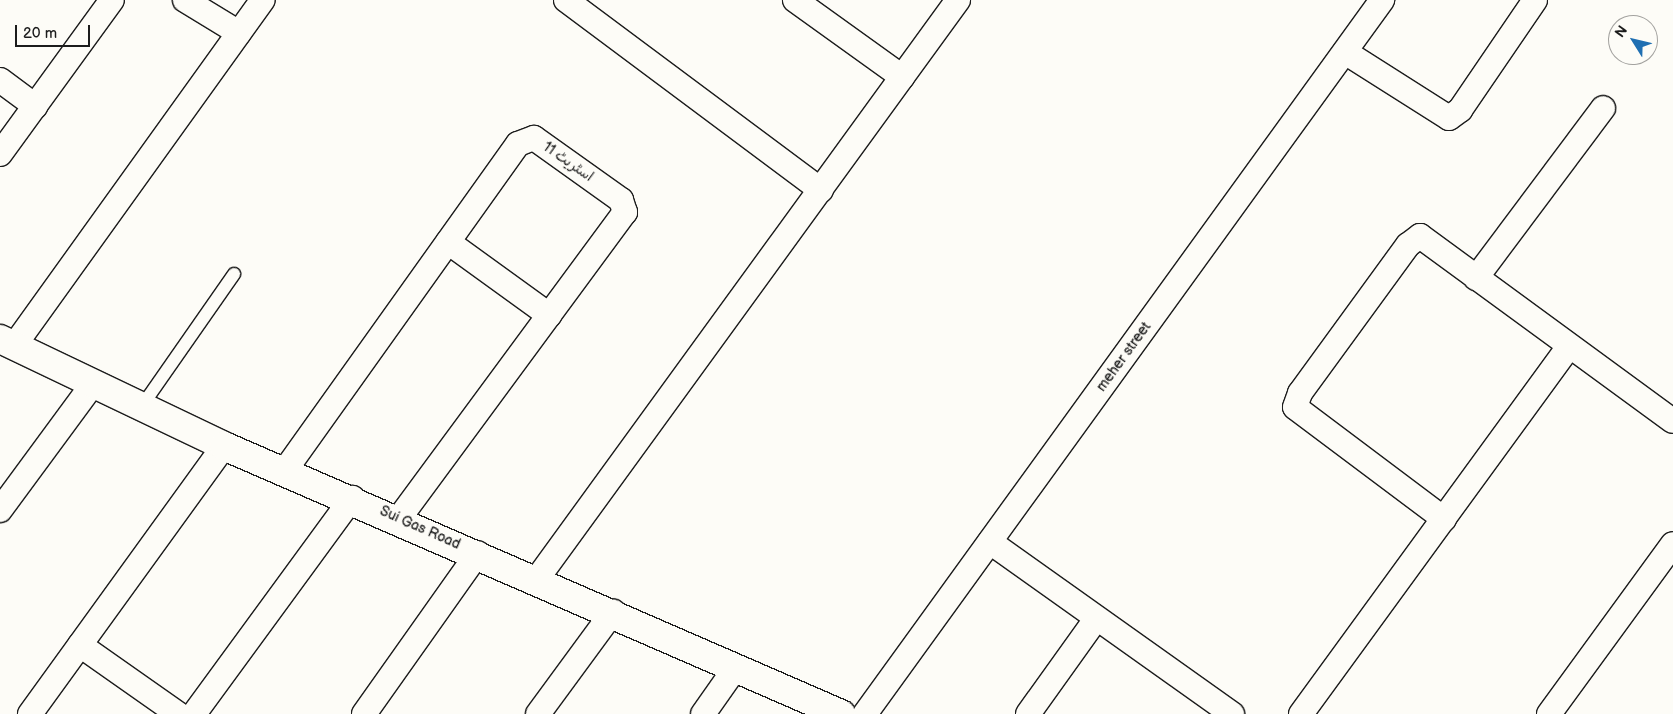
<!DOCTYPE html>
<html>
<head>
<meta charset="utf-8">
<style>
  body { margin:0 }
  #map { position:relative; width:1673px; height:714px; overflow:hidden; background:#fdfcf7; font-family:"Balsamiq Sans","Playpen Sans Arabic",sans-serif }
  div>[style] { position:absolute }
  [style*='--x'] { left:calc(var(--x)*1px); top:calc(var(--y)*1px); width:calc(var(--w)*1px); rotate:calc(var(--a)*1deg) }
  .roads { filter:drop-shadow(1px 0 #1c1c1c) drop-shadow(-1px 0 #1c1c1c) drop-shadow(0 1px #1c1c1c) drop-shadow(0 -1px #1c1c1c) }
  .service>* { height:12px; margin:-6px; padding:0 6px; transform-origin:6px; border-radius:6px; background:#fdfcf7 }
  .minor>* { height:24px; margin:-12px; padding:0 12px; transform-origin:12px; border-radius:12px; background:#fdfcf7 }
  .tertiary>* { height:28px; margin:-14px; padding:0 14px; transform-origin:14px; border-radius:14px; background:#fdfcf7 }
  span { translate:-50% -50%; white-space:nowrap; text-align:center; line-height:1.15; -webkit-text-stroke:4.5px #fdfcf7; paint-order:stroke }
  .street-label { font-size:14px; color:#1c1c1c }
  .north { position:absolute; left:1608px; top:15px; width:50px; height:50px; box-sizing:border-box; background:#fdfcf7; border:1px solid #a3a29f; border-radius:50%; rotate:306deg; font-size:14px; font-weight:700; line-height:20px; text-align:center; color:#1c1c1c }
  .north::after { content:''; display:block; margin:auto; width:18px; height:22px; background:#1f6fb2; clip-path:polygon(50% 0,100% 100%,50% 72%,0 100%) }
  .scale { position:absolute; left:15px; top:25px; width:75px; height:22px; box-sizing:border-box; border:2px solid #1c1c1c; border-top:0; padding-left:6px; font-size:15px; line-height:18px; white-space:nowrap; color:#1c1c1c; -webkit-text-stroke:4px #fdfcf7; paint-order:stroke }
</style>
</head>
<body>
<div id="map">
  <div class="roads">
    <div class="service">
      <div style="--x:142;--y:406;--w:161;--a:-55.1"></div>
    </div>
    <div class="minor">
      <div style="--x:185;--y:0;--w:63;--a:31.4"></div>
      <div style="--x:566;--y:0;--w:318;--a:36.7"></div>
      <div style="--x:795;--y:0;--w:132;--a:35.7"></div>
      <div style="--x:1345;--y:52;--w:123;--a:32.4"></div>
      <div style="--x:1449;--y:118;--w:14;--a:-36"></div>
      <div style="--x:1460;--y:110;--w:133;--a:-55.7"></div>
      <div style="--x:0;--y:80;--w:44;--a:36.6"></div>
      <div style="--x:0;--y:154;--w:190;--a:-54"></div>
      <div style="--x:448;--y:242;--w:125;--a:35.9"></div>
      <div style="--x:1476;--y:278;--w:212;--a:-53.2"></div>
      <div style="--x:14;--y:346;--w:426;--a:-54.3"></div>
      <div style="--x:286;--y:469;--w:399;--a:-54.5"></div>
      <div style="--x:518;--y:144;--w:17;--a:-21"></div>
      <div style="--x:534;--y:138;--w:107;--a:35.5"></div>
      <div style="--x:621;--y:200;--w:13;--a:72"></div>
      <div style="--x:625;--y:212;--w:381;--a:126.4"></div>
      <div style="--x:0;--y:510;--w:157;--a:-53.6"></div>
      <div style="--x:1444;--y:519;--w:186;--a:-143.1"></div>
      <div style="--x:1295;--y:407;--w:15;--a:-70"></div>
      <div style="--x:1300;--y:393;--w:183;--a:-53.9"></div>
      <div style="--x:1408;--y:245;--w:15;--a:-37"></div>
      <div style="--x:1420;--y:236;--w:313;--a:36.2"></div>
      <div style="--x:990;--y:542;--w:297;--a:35.4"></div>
      <div style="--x:537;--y:579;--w:716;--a:-53.98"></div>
      <div style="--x:80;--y:645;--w:120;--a:35.1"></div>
      <div style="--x:30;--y:714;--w:331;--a:-54.1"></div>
      <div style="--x:194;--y:714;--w:268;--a:-53.8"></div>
      <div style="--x:364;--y:714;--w:197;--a:-54.7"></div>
      <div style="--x:538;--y:714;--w:127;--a:-53.7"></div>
      <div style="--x:703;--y:714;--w:57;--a:-54.9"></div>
      <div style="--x:865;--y:714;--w:882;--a:-54.09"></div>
      <div style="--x:1028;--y:714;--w:117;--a:-54.4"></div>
      <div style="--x:1301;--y:714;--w:454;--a:-53.9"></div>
      <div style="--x:1549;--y:714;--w:210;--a:-53.9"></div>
    </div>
    <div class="tertiary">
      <div style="--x:0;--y:339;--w:248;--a:25.5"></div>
      <div style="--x:224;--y:446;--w:673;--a:23.48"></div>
    </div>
  </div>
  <div class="street-label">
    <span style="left:568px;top:162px;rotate:35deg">اسٹریٹ 11</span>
    <span style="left:1124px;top:357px;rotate:-54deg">meher street</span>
    <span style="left:420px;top:528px;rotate:24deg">Sui Gas Road</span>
  </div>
  <div class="north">N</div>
  <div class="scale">20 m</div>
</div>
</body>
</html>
